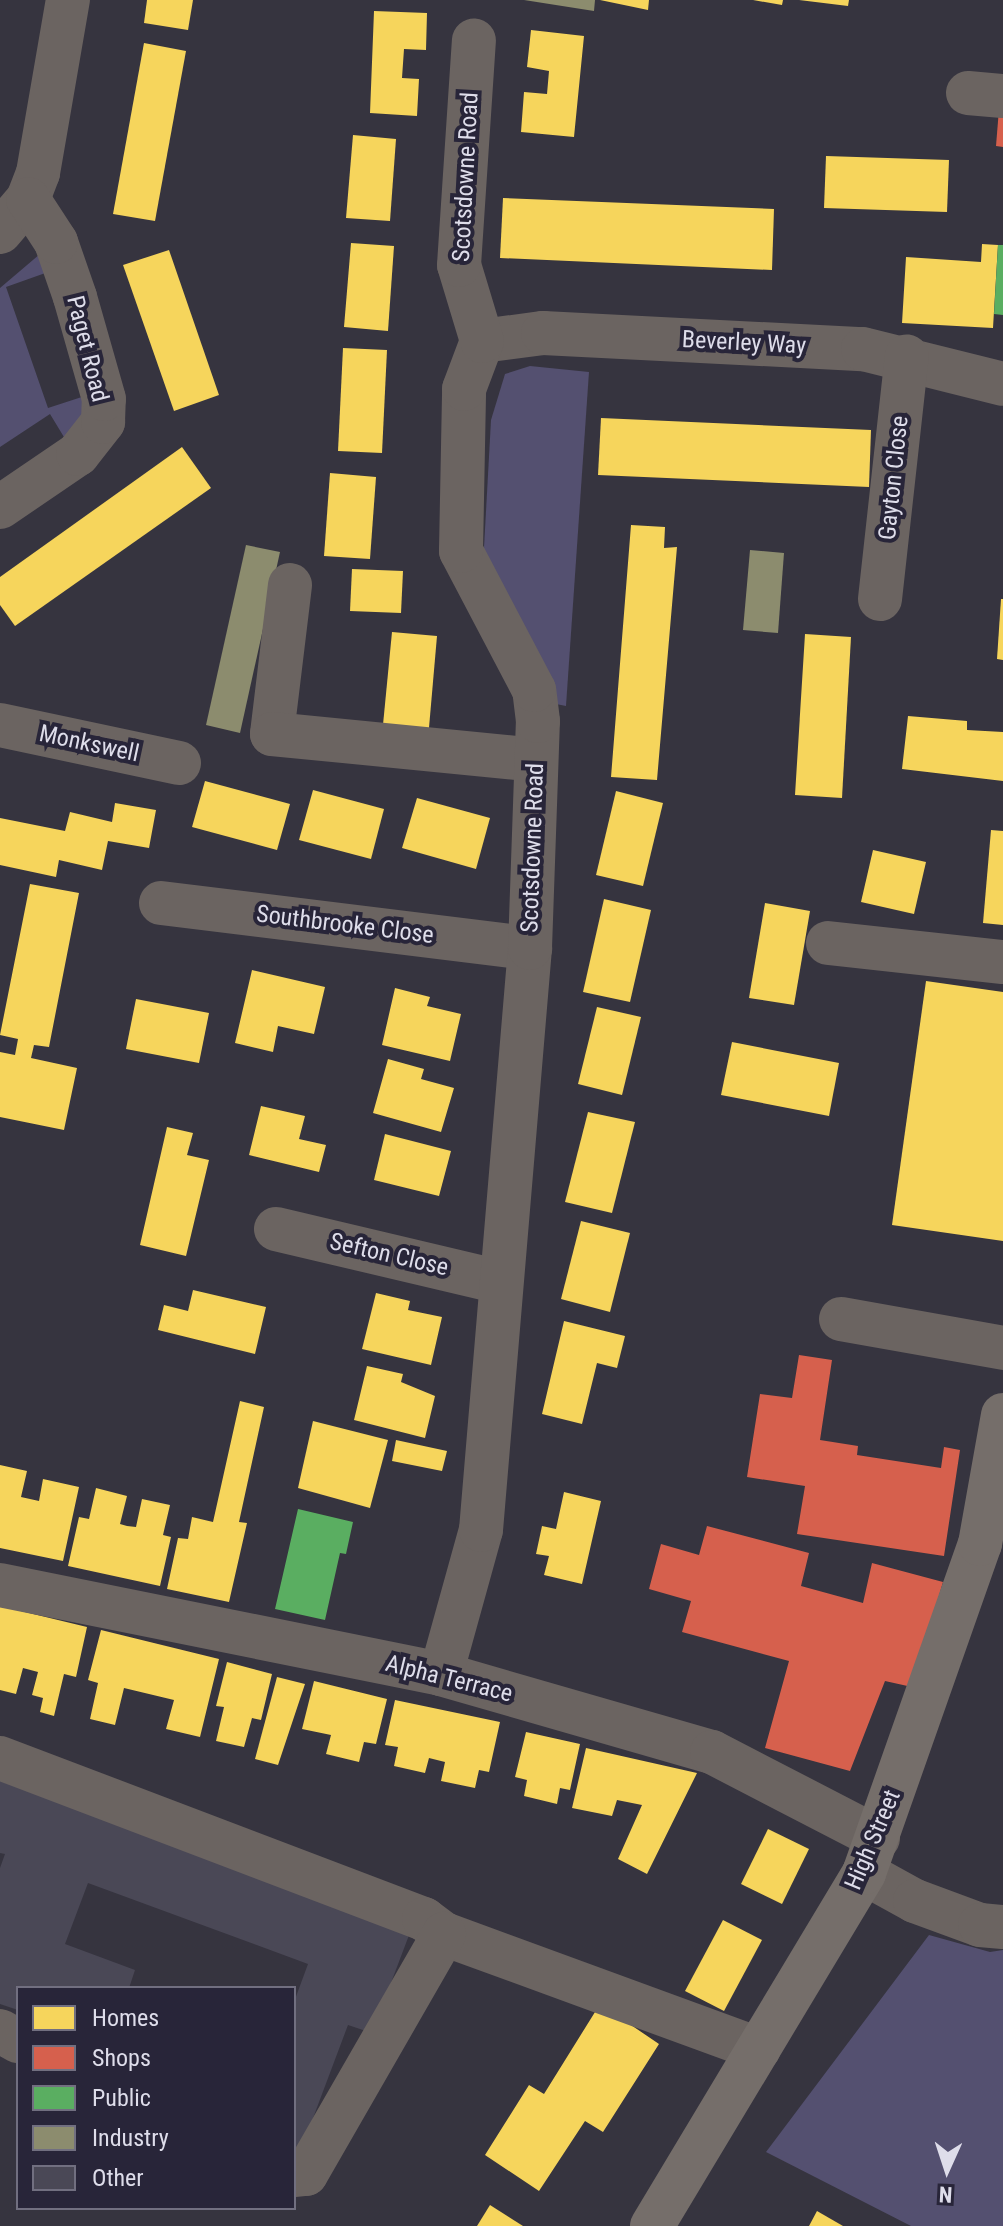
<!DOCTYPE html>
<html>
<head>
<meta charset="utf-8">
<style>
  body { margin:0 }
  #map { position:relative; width:1003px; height:2226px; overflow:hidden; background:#36343f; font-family:"Roboto Condensed",sans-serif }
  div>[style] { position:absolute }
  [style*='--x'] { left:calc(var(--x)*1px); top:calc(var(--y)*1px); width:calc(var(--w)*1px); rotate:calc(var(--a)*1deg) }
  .green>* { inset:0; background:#545070 }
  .homes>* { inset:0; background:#f6d55c }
  .shops>* { inset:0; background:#d6604d }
  .public>* { inset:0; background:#5aae61 }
  .industry>* { inset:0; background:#8c8c6e }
  .building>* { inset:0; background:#4a4856 }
  .minor>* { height:44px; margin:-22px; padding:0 22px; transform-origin:22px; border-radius:22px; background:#6b6461 }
  .major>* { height:44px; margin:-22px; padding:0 22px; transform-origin:22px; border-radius:22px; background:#756e6a }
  span { translate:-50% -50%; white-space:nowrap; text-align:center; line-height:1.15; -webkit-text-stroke:8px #282539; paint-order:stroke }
  .street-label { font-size:24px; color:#deddea }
  .legend { position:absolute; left:16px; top:1986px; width:280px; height:224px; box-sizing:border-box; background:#282539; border:2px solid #716f80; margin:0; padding:10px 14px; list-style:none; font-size:24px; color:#deddea }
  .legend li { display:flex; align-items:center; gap:16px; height:40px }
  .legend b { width:40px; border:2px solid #716f80 }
  .north { position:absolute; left:907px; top:2130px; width:80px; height:80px; -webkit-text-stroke:6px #282539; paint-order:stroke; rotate:183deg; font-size:22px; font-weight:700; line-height:32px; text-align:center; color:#deddea }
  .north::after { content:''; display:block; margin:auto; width:28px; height:36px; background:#deddea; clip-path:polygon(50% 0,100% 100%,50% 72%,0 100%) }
</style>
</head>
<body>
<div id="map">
  <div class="green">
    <div style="clip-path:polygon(40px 254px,51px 271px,6px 287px,48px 408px,91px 394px,70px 447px,50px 414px,0 447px,0 288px)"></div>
    <div style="clip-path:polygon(530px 366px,589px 372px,566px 706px,556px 704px,483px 566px,491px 420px,505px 374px)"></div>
    <div style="clip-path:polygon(929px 1935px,990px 1952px,1003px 1950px,1003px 2226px,911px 2226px,766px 2152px)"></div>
  </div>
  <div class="homes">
    <div style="clip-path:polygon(147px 0,193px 0,188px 30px,144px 23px)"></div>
    <div style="clip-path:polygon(600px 0,649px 0,648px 10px)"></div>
    <div style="clip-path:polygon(753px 0,783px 0,782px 5px)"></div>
    <div style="clip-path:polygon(799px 0,849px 0,848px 6px)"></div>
    <div style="clip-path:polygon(374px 11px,427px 13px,426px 50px,404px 49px,402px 78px,419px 79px,417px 116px,370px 113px)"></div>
    <div style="clip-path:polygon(531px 30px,584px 36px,574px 137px,521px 132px,524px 92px,547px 94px,549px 71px,527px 67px)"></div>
    <div style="clip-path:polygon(144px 43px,186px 51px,155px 221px,113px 214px)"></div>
    <div style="clip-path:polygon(353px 135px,396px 139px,390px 221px,346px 218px)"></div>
    <div style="clip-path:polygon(826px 156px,949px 160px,947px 212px,824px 208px)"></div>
    <div style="clip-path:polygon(503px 198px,774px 209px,772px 270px,500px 258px)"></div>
    <div style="clip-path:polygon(351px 243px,394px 246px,388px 331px,344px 327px)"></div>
    <div style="clip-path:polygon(982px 244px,998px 245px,993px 328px,902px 323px,906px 257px,981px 262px)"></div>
    <div style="clip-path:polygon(169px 250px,219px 395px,174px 411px,123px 265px)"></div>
    <div style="clip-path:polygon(343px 348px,387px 350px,382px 453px,338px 451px)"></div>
    <div style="clip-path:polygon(601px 418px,871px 430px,869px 487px,598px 475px)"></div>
    <div style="clip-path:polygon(182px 447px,211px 488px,15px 626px,0 605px,0 577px)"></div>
    <div style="clip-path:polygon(330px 473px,376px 477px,370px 559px,324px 556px)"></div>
    <div style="clip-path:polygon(631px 525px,665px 527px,664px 548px,677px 547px,657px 780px,611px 777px)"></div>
    <div style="clip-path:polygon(352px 569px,403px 571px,401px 613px,350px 611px)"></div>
    <div style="clip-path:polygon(1001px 599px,1003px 599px,1003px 660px,997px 659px)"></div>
    <div style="clip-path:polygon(392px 632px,437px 636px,428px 739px,382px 735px)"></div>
    <div style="clip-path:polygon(805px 634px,851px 637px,842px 798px,795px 795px)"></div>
    <div style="clip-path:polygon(908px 716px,967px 721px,967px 730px,1003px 732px,1003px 781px,902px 769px)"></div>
    <div style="clip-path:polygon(205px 781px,290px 804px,277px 850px,192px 827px)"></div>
    <div style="clip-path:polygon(313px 790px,384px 809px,371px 859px,299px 840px)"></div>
    <div style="clip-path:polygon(616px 791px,663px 803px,643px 886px,596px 875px)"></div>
    <div style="clip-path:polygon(417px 798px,490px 818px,476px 869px,402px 848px)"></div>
    <div style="clip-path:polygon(115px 803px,156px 810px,149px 848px,108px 841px,102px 870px,59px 860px,56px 877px,0 865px,0 818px,65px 831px,70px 812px,112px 822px)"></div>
    <div style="clip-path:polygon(991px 830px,1003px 831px,1003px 925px,983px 923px)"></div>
    <div style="clip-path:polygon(873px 850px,926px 862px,914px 914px,861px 902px)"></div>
    <div style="clip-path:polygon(30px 884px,79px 893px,49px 1047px,34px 1045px,31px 1058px,77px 1068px,64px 1130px,0 1117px,0 1052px,15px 1055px,18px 1039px,0 1035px)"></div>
    <div style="clip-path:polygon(604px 899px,651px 910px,630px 1002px,583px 992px)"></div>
    <div style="clip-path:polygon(765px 903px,810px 911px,794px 1005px,749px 998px)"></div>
    <div style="clip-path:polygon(252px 970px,325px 987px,314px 1034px,278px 1026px,273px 1052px,235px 1043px)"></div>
    <div style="clip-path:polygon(926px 981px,1003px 992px,1003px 1241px,892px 1225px)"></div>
    <div style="clip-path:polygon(395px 988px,430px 997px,427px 1006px,461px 1014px,450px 1061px,382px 1045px)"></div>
    <div style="clip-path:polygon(136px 999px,209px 1013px,199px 1063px,126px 1049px)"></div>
    <div style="clip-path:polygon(597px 1007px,641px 1017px,622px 1095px,578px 1084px)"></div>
    <div style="clip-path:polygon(732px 1042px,839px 1063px,829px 1116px,721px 1095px)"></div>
    <div style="clip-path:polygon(388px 1059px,424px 1069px,421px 1079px,454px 1088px,441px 1132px,373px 1113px)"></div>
    <div style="clip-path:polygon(261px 1106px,305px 1116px,299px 1139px,326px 1145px,319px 1172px,249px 1155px)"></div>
    <div style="clip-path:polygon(588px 1112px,635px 1122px,612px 1213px,565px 1202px)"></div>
    <div style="clip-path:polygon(167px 1127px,193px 1133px,187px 1155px,209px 1160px,186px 1256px,140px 1245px)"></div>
    <div style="clip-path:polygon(385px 1134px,451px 1151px,439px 1196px,374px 1180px)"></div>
    <div style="clip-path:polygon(581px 1221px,630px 1233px,610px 1312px,561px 1299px)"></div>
    <div style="clip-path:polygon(193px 1290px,266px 1307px,255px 1354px,158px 1330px,164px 1305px,188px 1311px)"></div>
    <div style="clip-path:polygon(376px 1293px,410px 1301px,408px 1310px,442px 1317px,431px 1365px,362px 1349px)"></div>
    <div style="clip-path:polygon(564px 1321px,625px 1336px,617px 1368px,597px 1363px,582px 1424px,542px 1414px)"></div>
    <div style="clip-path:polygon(367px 1366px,403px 1374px,401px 1382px,435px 1396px,425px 1438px,354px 1420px)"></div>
    <div style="clip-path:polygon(240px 1401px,264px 1407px,239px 1522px,247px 1523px,229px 1602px,167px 1589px,178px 1538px,188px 1539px,192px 1517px,213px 1522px)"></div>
    <div style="clip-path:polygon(313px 1421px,388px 1440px,370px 1508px,298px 1488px)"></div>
    <div style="clip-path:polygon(396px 1440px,447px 1451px,442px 1471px,392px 1461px)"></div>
    <div style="clip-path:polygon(0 1465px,27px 1471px,21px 1497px,39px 1501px,43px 1479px,79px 1487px,63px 1561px,0 1548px)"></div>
    <div style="clip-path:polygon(96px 1488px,127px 1496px,120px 1524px,127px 1526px,136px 1527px,142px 1499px,170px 1505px,163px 1535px,171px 1537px,160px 1586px,68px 1566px,79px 1517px,89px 1519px)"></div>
    <div style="clip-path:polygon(564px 1492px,601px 1501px,582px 1584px,544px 1575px,549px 1556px,536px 1554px,542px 1526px,556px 1529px)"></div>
    <div style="clip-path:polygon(0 1606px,87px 1627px,76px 1677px,64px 1674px,54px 1716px,40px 1712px,43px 1698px,32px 1695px,38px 1672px,23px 1668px,16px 1694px,0 1690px)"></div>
    <div style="clip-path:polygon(101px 1630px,219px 1659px,200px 1737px,166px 1729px,174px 1700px,124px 1688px,115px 1725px,90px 1719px,98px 1683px,88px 1680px)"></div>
    <div style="clip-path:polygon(227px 1662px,272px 1674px,261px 1720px,252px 1718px,244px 1747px,216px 1741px,224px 1707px,216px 1706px)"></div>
    <div style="clip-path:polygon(277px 1677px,305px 1684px,278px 1765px,255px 1759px)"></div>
    <div style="clip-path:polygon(314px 1681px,387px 1699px,376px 1744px,364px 1742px,359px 1762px,326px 1754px,331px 1735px,302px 1729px)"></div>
    <div style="clip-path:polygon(395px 1700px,500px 1722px,489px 1772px,479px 1770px,475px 1788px,441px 1781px,445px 1762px,429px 1758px,425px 1773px,394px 1766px,398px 1747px,385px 1745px)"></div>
    <div style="clip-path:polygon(526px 1732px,580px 1744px,570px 1790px,560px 1788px,557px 1804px,524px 1796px,527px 1780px,515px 1777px)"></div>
    <div style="clip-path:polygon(586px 1748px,697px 1773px,647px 1874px,618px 1859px,642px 1805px,617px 1800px,612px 1816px,572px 1808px)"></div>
    <div style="clip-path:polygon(768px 1829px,809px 1849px,782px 1904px,741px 1884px)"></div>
    <div style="clip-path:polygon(723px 1920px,762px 1940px,724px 2011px,685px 1991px)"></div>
    <div style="clip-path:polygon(600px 2004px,659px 2044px,603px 2132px,585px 2121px,539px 2191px,485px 2155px,529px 2085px,544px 2094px)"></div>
    <div style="clip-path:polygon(490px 2205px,523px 2226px,477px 2226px)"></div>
    <div style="clip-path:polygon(817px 2211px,843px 2226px,809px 2226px)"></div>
  </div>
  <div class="shops">
    <div style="clip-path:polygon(999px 109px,1003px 109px,1003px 147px,996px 146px)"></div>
    <div style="clip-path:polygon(799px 1355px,832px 1360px,820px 1440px,858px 1446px,857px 1455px,941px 1468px,944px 1447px,960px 1450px,944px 1556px,797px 1534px,805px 1486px,747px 1477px,760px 1394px,792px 1398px)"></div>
    <div style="clip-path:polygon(707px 1526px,809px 1553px,801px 1586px,863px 1603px,872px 1563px,943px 1582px,912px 1687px,885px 1681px,850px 1771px,765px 1748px,789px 1661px,682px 1632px,691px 1601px,649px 1589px,661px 1544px,699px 1555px)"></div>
  </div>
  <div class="public">
    <div style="clip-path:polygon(998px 245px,1003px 245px,1003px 315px,994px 314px)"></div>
    <div style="clip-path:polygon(298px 1509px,353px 1522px,346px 1554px,340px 1553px,325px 1620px,275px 1609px)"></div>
  </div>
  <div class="industry">
    <div style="clip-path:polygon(524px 0,595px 0,594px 11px)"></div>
    <div style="clip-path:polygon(246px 545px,280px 552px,240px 733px,206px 725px)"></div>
    <div style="clip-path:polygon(750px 550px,784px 553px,778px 633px,743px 630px)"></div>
  </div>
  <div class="building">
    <div style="clip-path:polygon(0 1769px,414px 1922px,372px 2033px,348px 2025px,298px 2158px,294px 2157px,294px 2002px,308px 1964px,88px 1883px,65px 1944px,135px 1970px,129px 1988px,18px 1988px,18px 2010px,0 2004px,0 1868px,5px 1854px,0 1853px)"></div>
  </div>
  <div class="minor">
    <div style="--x:968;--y:93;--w:35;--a:5"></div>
    <div style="--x:0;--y:232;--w:43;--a:-49.7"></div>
    <div style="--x:28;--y:199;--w:28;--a:-69"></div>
    <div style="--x:38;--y:173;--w:176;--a:-80.2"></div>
    <div style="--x:482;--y:341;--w:62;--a:-7.5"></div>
    <div style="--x:543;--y:333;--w:320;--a:2.9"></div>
    <div style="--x:863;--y:349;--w:144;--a:14"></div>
    <div style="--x:0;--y:507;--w:94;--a:-34.2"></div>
    <div style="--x:78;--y:454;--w:41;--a:-52"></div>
    <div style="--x:103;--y:422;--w:23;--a:-88"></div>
    <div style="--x:104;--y:399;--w:106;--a:-105.9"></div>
    <div style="--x:75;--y:297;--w:58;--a:-109.1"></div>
    <div style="--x:56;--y:242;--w:51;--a:-123.1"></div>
    <div style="--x:290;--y:585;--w:150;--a:96.9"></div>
    <div style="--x:272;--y:734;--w:265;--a:5.6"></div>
    <div style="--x:880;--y:599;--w:244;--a:-83.7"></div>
    <div style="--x:0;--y:725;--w:183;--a:12"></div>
    <div style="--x:161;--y:903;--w:372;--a:7"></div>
    <div style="--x:828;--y:943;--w:176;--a:6.2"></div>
    <div style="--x:276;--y:1229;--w:231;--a:13.3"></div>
    <div style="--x:841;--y:1319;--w:165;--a:10.1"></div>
    <div style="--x:0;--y:1585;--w:450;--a:11.4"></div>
    <div style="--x:441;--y:1674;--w:282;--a:16.1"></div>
    <div style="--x:712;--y:1752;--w:187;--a:27.4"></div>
    <div style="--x:441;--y:1674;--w:149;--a:-74.5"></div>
    <div style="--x:481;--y:1530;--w:584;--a:-85.19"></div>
    <div style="--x:530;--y:948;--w:227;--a:-88"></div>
    <div style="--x:538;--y:721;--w:31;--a:-97"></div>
    <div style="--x:534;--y:690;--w:157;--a:-117.7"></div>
    <div style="--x:461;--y:551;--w:162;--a:-88.9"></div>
    <div style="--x:464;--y:389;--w:51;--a:-69.4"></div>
    <div style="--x:482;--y:341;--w:79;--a:-106.8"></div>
    <div style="--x:459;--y:265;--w:225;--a:-86.2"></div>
    <div style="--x:0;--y:1758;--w:454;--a:20.8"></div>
    <div style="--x:424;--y:1919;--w:25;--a:37"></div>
    <div style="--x:444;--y:1934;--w:335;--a:20.1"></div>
    <div style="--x:864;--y:1873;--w:58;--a:28.8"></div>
    <div style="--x:915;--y:1901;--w:69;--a:20.3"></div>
    <div style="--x:980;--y:1925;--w:23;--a:5"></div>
    <div style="--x:0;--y:2031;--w:21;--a:29"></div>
    <div style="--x:294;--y:2175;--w:12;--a:-5"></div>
    <div style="--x:306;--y:2174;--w:277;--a:-60.1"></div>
  </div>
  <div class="major">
    <div style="--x:652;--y:2226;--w:412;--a:-59"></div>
    <div style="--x:864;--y:1873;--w:349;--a:-70.6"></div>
    <div style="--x:980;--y:1544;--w:131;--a:-79.9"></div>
  </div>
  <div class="street-label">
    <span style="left:466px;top:177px;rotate:-87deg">Scotsdowne Road</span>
    <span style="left:744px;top:343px;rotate:3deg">Beverley Way</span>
    <span style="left:87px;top:349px;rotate:76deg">Paget Road</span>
    <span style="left:894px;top:478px;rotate:-84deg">Gayton Close</span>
    <span style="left:89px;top:744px;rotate:12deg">Monkswell</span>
    <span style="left:533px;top:848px;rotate:-88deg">Scotsdowne Road</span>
    <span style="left:345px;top:925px;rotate:7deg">Southbrooke Close</span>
    <span style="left:389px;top:1255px;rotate:13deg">Sefton Close</span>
    <span style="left:449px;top:1679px;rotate:14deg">Alpha Terrace</span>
    <span style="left:873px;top:1840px;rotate:-67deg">High Street</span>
  </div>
  <ul class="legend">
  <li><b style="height:22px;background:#f6d55c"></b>Homes</li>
  <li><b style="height:22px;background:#d6604d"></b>Shops</li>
  <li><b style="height:22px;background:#5aae61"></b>Public</li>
  <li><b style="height:22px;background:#8c8c6e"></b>Industry</li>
  <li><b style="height:22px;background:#4a4856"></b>Other</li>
  </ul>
  <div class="north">N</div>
</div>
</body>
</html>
